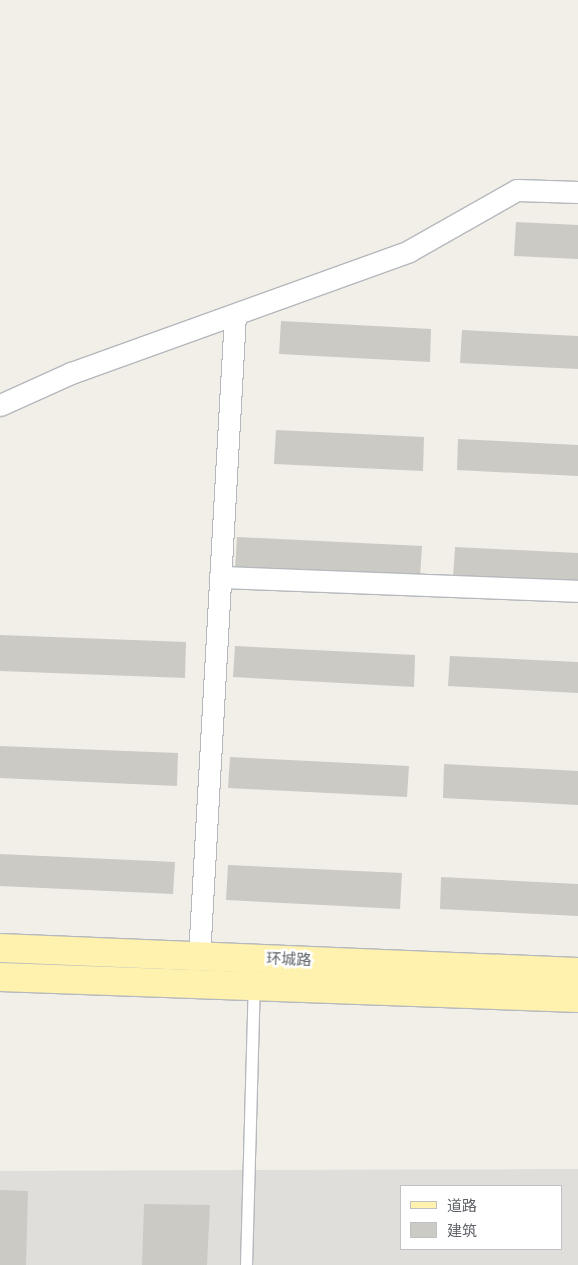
<!DOCTYPE html>
<html>
<head>
<meta charset="utf-8">
<style>
  body { margin:0 }
  #map { position:relative; width:578px; height:1265px; overflow:hidden; background:#f1efe8; font-family:"Sofia Sans Condensed","Noto Sans SC",sans-serif }
  div>[style] { position:absolute }
  [style*='--x'] { left:calc(var(--x)*1px); top:calc(var(--y)*1px); width:calc(var(--w)*1px); rotate:calc(var(--a)*1deg) }
  .industrial>* { inset:0; background:#e0deda }
  .building>* { inset:0; background:#cccac5 }
  .roads { filter:drop-shadow(1px 0 #b5b8bc) drop-shadow(-1px 0 #b5b8bc) drop-shadow(0 1px #b5b8bc) drop-shadow(0 -1px #b5b8bc) }
  .lane>* { height:11px; margin:-5.5px; padding:0 5.5px; transform-origin:5.5px; border-radius:5.5px; background:#fff }
  .street>* { height:21px; margin:-10.5px; padding:0 10.5px; transform-origin:10.5px; border-radius:10.5px; background:#fff }
  .primary>* { height:28px; margin:-14px; padding:0 14px; transform-origin:14px; border-radius:14px; background:#fff2af }
  span { translate:-50% -50%; white-space:nowrap; text-align:center; line-height:1.15; -webkit-text-stroke:5px #fff; paint-order:stroke }
  .street-label { font-size:15px; color:#5f6368 }
  .legend { position:absolute; left:400px; top:1185px; width:162px; height:65px; box-sizing:border-box; background:#fff; border:1px solid #bfc1c3; margin:0; padding:6px 9px; list-style:none; font-size:15px; color:#5f6368 }
  .legend li { display:flex; align-items:center; gap:10px; height:25px }
  .legend b { width:25px; border:1px solid #bfc1c3 }
</style>
</head>
<body>
<div id="map">
  <div class="industrial">
    <div style="clip-path:polygon(evenodd,578px 1169px,578px 1265px,0 1265px,0 1171px,578px 1169px,402px 1186px,562px 1186px,562px 1249px,402px 1249px,402px 1186px)"></div>
  </div>
  <div class="building">
    <div style="clip-path:polygon(516px 222px,578px 225px,578px 259px,514px 256px)"></div>
    <div style="clip-path:polygon(281px 321px,431px 329px,430px 362px,279px 354px)"></div>
    <div style="clip-path:polygon(462px 330px,578px 336px,578px 369px,460px 363px)"></div>
    <div style="clip-path:polygon(276px 430px,424px 437px,423px 471px,274px 464px)"></div>
    <div style="clip-path:polygon(458px 439px,578px 445px,578px 476px,457px 470px)"></div>
    <div style="clip-path:polygon(237px 537px,422px 546px,420px 578px,235px 569px)"></div>
    <div style="clip-path:polygon(455px 547px,578px 553px,578px 583px,453px 577px)"></div>
    <div style="clip-path:polygon(0 635px,186px 642px,185px 678px,0 671px)"></div>
    <div style="clip-path:polygon(235px 646px,415px 655px,414px 687px,233px 677px)"></div>
    <div style="clip-path:polygon(450px 656px,578px 662px,578px 693px,448px 686px)"></div>
    <div style="clip-path:polygon(0 746px,178px 753px,177px 786px,0 778px)"></div>
    <div style="clip-path:polygon(230px 757px,409px 766px,407px 797px,228px 788px)"></div>
    <div style="clip-path:polygon(444px 764px,578px 771px,578px 805px,443px 798px)"></div>
    <div style="clip-path:polygon(0 854px,175px 862px,173px 894px,0 886px)"></div>
    <div style="clip-path:polygon(228px 865px,402px 873px,400px 909px,226px 900px)"></div>
    <div style="clip-path:polygon(441px 877px,578px 884px,578px 916px,440px 909px)"></div>
    <div style="clip-path:polygon(0 1190px,28px 1191px,26px 1265px,0 1265px)"></div>
    <div style="clip-path:polygon(144px 1204px,210px 1205px,207px 1265px,142px 1265px)"></div>
  </div>
  <div class="roads">
    <div class="lane">
      <div style="--x:246;--y:1265;--w:279;--a:-88.4"></div>
    </div>
    <div class="street">
      <div style="--x:0;--y:405;--w:78;--a:-24.3"></div>
      <div style="--x:71;--y:373;--w:359;--a:-19.8"></div>
      <div style="--x:409;--y:251;--w:124;--a:-29.5"></div>
      <div style="--x:517;--y:190;--w:61;--a:1.9"></div>
      <div style="--x:220;--y:577;--w:358;--a:2.2"></div>
      <div style="--x:199;--y:957;--w:643;--a:-86.79"></div>
    </div>
    <div class="primary">
      <div style="--x:0;--y:948;--w:578;--a:2.38"></div>
      <div style="--x:0;--y:977;--w:578;--a:2.08"></div>
    </div>
  </div>
  <div class="street-label">
    <span style="left:289px;top:960px;rotate:2deg">环城路</span>
  </div>
  <ul class="legend">
  <li><b style="height:6px;background:#fff2af"></b>道路</li>
  <li><b style="height:14px;background:#cccac5"></b>建筑</li>
  </ul>
</div>
</body>
</html>
